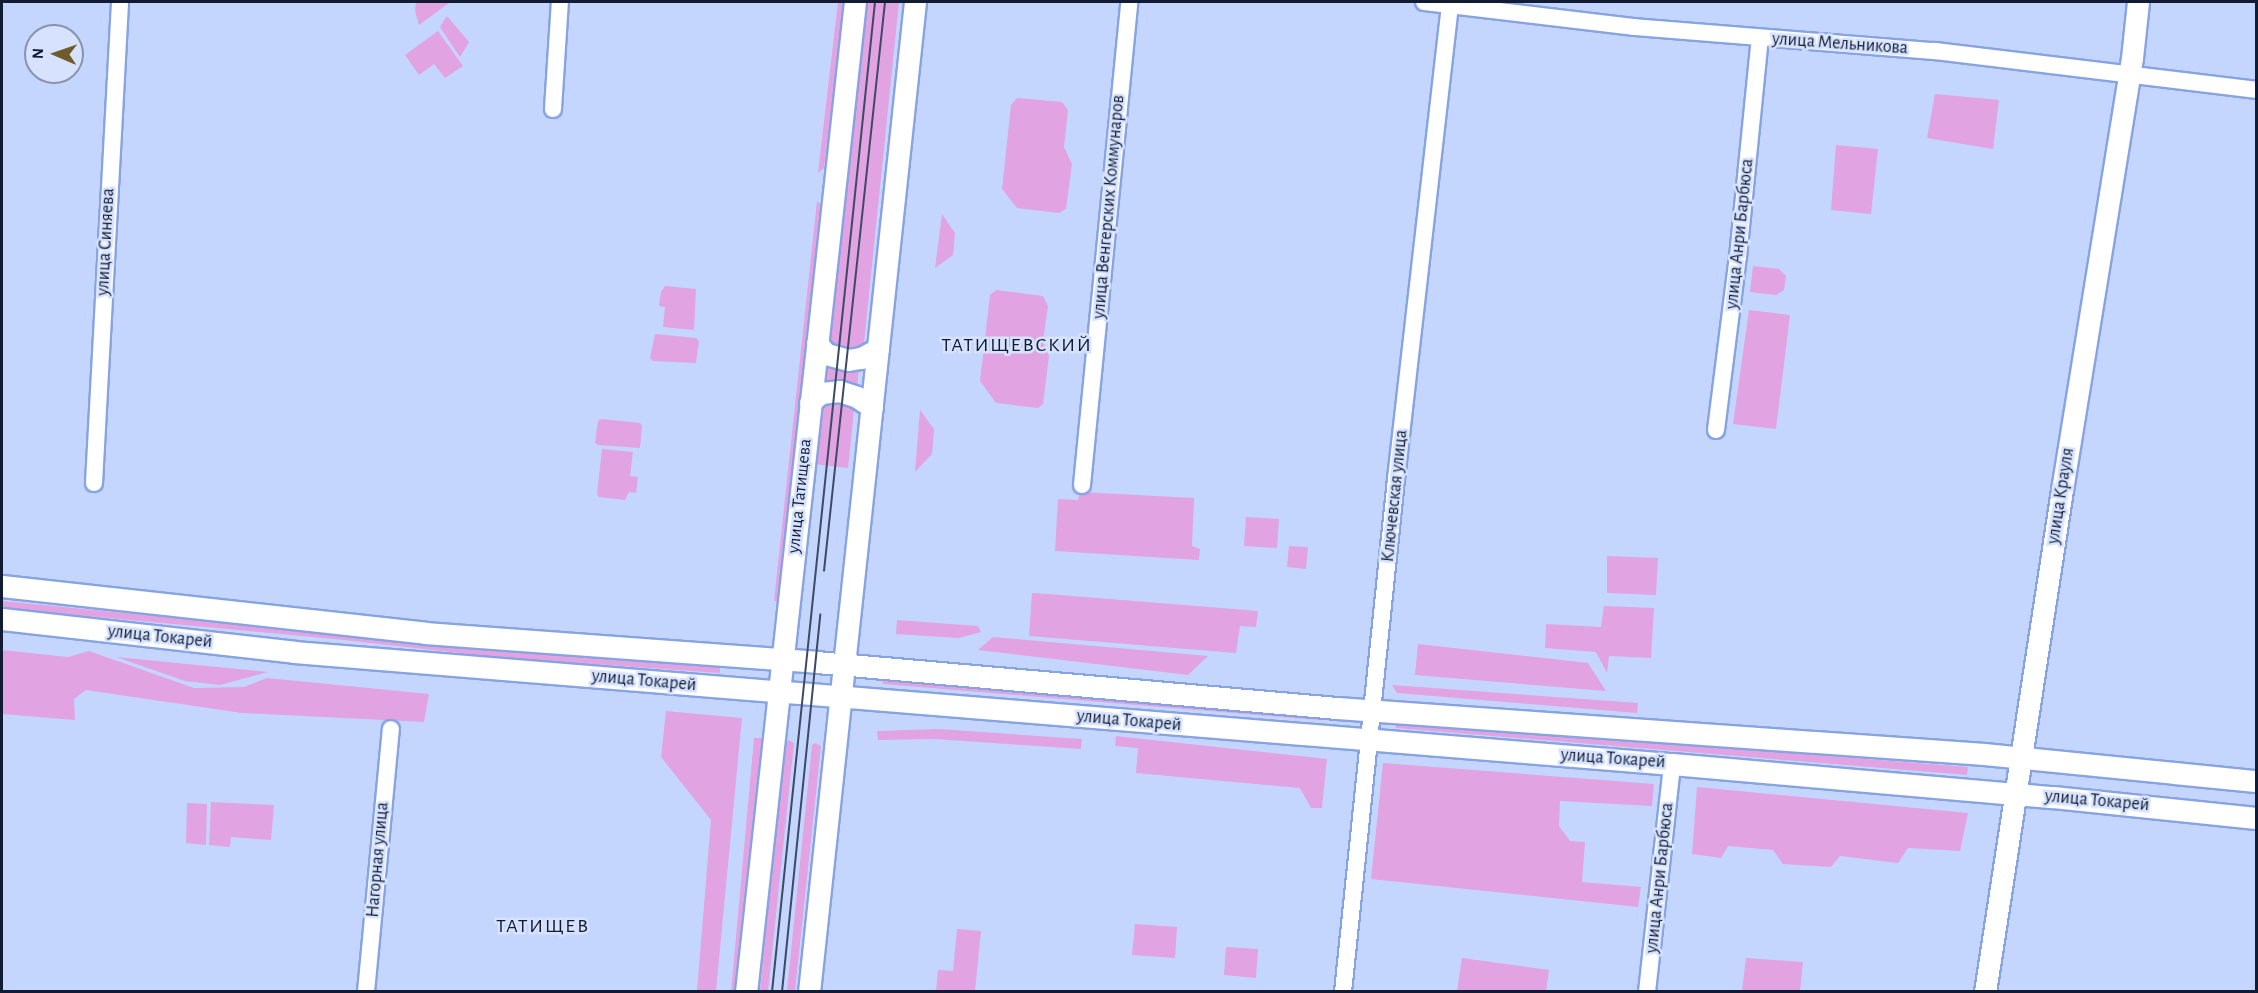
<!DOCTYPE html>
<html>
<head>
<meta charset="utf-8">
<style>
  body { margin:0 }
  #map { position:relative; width:2258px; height:993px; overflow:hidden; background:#c4d6fe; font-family:"Alegreya Sans",sans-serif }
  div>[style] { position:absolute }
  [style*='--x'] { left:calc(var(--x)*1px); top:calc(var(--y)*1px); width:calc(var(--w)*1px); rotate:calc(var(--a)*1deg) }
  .green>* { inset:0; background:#e2a3e2 }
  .roads { filter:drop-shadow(2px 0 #88a3e2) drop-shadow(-2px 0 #88a3e2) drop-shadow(0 2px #88a3e2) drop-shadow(0 -2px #88a3e2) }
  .minor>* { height:16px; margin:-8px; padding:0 8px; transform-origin:8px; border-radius:8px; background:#fff }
  .major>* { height:21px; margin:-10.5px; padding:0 10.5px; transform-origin:10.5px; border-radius:10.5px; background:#fff }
  .tram>* { height:1.5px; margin:-0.75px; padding:0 0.75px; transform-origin:0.75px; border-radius:0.75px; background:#3d4965 }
  span { translate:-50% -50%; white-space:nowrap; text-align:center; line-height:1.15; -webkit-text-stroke:5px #d7e3fe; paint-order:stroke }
  .street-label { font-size:18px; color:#111b33 }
  .neighbourhood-label { font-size:20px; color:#111b33; letter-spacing:1.5px }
  .frame { position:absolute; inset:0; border:3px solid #111b33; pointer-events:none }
  .north { position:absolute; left:24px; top:24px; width:60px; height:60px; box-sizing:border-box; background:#d7e3fe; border:2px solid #8893ad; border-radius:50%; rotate:272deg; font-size:16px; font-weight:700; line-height:24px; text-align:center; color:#111b33 }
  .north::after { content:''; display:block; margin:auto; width:21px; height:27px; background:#705b2a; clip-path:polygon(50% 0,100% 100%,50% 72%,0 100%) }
</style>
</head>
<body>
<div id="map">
  <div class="green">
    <div style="clip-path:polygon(416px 2px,448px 2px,449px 3px,419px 25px,415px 11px)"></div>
    <div style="clip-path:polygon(838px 2px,845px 2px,824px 168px,818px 173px)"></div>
    <div style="clip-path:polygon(863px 2px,899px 2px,864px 343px,859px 350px,835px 352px,826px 341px)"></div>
    <div style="clip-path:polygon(447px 16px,469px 42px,460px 57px,440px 27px)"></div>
    <div style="clip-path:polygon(438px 31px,463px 66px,445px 78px,434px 64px,419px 75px,405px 55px)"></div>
    <div style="clip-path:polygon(1935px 94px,1999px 100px,1993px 149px,1927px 138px)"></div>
    <div style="clip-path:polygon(1017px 98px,1062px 102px,1068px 110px,1064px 147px,1072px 164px,1066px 209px,1059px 213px,1017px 208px,1002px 189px,1011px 105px)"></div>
    <div style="clip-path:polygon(1836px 145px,1878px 149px,1871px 214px,1831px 210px)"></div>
    <div style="clip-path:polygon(817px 201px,821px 205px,779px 601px,774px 601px)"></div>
    <div style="clip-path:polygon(942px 214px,955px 233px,953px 255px,935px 268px)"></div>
    <div style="clip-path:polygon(1753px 266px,1779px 269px,1786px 276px,1784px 290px,1776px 295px,1750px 292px)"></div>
    <div style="clip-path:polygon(665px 286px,696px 289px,694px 330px,663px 327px,665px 307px,659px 306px,661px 292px)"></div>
    <div style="clip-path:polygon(996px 290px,1043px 296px,1048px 306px,1043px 342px,1049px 356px,1043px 404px,1038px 408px,996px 403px,980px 381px,990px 295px)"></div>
    <div style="clip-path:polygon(1749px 310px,1790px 315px,1776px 429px,1733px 424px)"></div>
    <div style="clip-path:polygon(655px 334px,696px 338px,699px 341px,696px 363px,653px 361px,650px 358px)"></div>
    <div style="clip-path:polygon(825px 363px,834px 367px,851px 369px,859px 367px,857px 388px,823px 384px)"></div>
    <div style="clip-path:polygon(830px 398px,852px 405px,854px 411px,848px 468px,814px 464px,819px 405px)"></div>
    <div style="clip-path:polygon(920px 410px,934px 429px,932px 454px,915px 472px)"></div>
    <div style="clip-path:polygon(601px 419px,640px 423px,642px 426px,640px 448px,598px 445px,595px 443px,598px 421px)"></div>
    <div style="clip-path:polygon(602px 449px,633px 452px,630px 476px,638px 477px,636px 493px,629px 492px,625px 500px,599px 497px,597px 494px)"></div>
    <div style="clip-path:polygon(1080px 492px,1194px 498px,1192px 546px,1200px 549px,1199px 560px,1055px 551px,1058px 499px,1078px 500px)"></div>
    <div style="clip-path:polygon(1246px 517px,1279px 519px,1277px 548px,1244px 546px)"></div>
    <div style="clip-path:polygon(1289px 546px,1308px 547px,1306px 569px,1287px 567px)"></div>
    <div style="clip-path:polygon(1607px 556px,1658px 558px,1656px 595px,1607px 593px)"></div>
    <div style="clip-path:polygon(1032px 593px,1048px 594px,1258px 611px,1256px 627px,1240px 626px,1236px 653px,1029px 636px)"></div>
    <div style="clip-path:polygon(2px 601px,557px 655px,720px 665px,720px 673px,495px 657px,344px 640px,2px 608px)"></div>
    <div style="clip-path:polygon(1604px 606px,1654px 608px,1651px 658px,1609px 656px,1607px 673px,1596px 652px,1545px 648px,1546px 624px,1601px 627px)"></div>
    <div style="clip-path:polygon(897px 620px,978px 626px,981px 632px,959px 638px,896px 634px)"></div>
    <div style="clip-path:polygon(993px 637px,1208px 656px,1188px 675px,978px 650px)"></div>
    <div style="clip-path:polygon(1418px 644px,1588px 663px,1606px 691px,1415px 675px)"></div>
    <div style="clip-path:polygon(2px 650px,68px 657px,89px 651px,194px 688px,244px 687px,267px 678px,429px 694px,424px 722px,242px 713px,86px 690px,74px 699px,75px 720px,2px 714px)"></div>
    <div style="clip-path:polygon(116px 657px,268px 672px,220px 685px,185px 681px)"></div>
    <div style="clip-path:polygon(882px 679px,1318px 713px,1318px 720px,883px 684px)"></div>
    <div style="clip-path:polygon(1392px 685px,1638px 703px,1637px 713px,1397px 693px)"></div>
    <div style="clip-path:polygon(666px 711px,742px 718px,716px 991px,697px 991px,711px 820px,661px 757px)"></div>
    <div style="clip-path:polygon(1396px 722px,1968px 767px,1967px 775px,1396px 728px)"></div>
    <div style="clip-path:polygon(939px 729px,1082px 739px,1081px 749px,934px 739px,878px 740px,877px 731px)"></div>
    <div style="clip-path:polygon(1116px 736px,1327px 759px,1322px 808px,1311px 808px,1300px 788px,1136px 773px,1138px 748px,1115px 746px)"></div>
    <div style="clip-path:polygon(754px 738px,762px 738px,738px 991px,731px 992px)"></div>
    <div style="clip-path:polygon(788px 740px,794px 743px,768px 991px,760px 991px,785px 743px)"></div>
    <div style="clip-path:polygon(815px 743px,821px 746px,795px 991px,787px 991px,812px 745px)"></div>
    <div style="clip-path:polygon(1383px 763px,1654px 784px,1652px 806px,1560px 801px,1559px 826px,1570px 841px,1585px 842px,1582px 882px,1641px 887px,1638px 907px,1371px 879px)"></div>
    <div style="clip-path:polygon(1697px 787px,1968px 813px,1960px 851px,1908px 848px,1898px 863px,1840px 856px,1831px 867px,1783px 864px,1773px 850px,1728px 846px,1721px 858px,1692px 854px)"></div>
    <div style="clip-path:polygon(211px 802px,274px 805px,271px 840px,231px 837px,230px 847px,209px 845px)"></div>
    <div style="clip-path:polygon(187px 803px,207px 804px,206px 845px,186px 843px)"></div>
    <div style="clip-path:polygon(1135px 924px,1177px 927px,1175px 958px,1132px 955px)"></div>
    <div style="clip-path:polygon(957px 929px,981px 931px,975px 991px,936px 991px,938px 970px,953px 971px)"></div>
    <div style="clip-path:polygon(1226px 947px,1258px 949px,1256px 978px,1224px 975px)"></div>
    <div style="clip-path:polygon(1462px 958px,1549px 970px,1546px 991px,1457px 991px)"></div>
    <div style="clip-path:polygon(1746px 958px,1803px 962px,1800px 991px,1742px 991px)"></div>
  </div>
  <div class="roads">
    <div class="minor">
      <div style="--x:1424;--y:2;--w:211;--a:6.8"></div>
      <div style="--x:1634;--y:27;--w:302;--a:4.6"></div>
      <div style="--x:1935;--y:51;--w:323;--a:6.9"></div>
      <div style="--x:553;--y:109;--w:107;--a:-86.3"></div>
      <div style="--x:1716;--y:430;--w:174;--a:-82.8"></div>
      <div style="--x:1738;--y:257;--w:220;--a:-84.3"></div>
      <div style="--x:94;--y:483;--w:482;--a:-86.9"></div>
      <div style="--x:1082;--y:485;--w:485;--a:-84.4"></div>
      <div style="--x:366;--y:992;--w:264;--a:-84.6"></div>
      <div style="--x:1343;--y:992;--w:516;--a:-84.1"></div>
      <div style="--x:1396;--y:479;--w:480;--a:-83.5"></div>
      <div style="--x:1647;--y:992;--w:229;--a:-83.7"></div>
    </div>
    <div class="major">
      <div style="--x:817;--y:343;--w:14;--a:51"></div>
      <div style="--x:826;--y:354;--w:23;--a:15"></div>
      <div style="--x:848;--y:360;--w:13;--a:-9"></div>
      <div style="--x:861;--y:358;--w:19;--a:-28"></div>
      <div style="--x:810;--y:402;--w:14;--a:-39"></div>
      <div style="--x:821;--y:393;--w:18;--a:-6"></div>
      <div style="--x:839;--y:391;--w:19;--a:18"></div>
      <div style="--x:857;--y:397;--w:18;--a:34"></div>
      <div style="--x:2;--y:586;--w:426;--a:6.3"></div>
      <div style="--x:425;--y:633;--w:392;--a:4.2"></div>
      <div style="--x:816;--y:662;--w:523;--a:5.05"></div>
      <div style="--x:1337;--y:708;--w:649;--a:4.07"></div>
      <div style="--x:1984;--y:754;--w:273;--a:5.7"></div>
      <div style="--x:2;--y:619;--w:294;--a:6.4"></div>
      <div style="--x:294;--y:652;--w:1383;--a:4.65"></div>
      <div style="--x:1672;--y:764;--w:382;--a:5"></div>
      <div style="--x:2053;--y:797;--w:204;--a:5.9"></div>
      <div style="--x:746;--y:992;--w:996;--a:-83.72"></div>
      <div style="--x:809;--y:992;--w:996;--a:-83.89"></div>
      <div style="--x:1985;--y:992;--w:508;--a:-81.28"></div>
      <div style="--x:2062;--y:490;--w:438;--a:-80.8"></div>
      <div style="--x:2132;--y:58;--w:56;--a:-83.9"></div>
    </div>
  </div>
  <div class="tram">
    <div style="--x:824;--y:571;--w:572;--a:-83.88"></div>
    <div style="--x:772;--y:992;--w:995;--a:-84.06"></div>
    <div style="--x:782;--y:992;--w:379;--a:-84.2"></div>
  </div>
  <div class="street-label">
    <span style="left:1840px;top:44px;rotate:4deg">улица Мельникова</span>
    <span style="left:1109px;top:207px;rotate:-85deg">улица Венгерских Коммунаров</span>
    <span style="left:1740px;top:234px;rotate:-84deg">улица Анри Барбюса</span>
    <span style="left:106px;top:242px;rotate:-87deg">улица Синяева</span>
    <span style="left:800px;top:496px;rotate:-84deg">улица Татищева</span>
    <span style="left:1395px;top:496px;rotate:-84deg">Ключевская улица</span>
    <span style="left:2061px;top:496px;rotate:-81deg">улица Крауля</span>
    <span style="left:160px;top:637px;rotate:6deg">улица Токарей</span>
    <span style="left:644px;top:681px;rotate:5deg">улица Токарей</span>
    <span style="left:1129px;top:721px;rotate:5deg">улица Токарей</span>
    <span style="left:1613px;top:759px;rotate:4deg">улица Токарей</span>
    <span style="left:2097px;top:801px;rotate:5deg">улица Токарей</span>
    <span style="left:378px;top:860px;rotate:-85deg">Нагорная улица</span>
    <span style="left:1660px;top:878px;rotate:-84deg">улица Анри Барбюса</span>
  </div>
  <div class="neighbourhood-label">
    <span style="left:1017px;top:345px">ТАТИЩЕВСКИЙ</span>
    <span style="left:543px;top:926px">ТАТИЩЕВ</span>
  </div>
  <div class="frame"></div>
  <div class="north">N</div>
</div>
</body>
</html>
